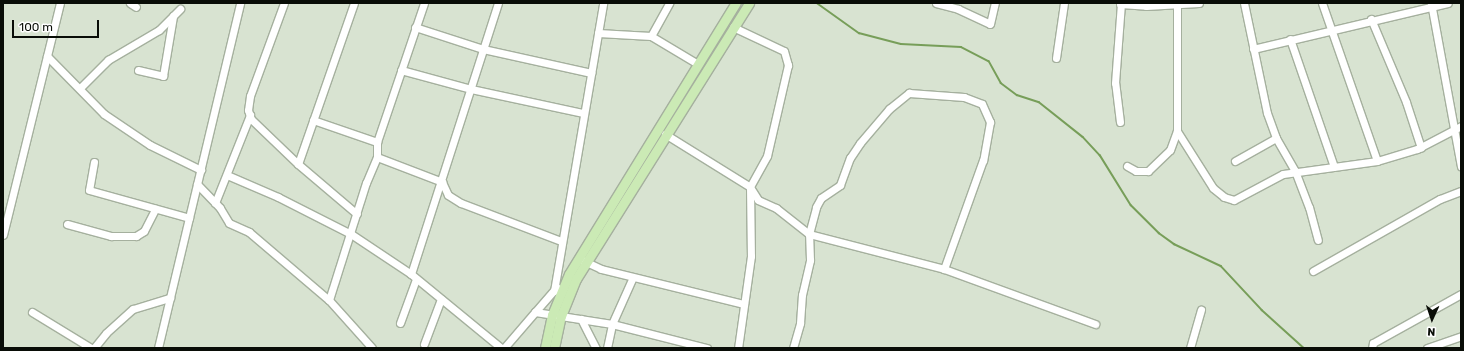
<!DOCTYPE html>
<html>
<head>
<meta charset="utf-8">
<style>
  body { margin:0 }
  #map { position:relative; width:1464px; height:351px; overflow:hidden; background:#d8e3d1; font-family:Rubik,sans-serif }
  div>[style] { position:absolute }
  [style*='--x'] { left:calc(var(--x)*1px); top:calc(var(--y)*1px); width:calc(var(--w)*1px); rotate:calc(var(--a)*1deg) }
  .stream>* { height:1.5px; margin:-0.75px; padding:0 0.75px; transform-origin:0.75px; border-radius:0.75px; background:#779e59 }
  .roads { filter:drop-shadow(1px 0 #a5b09e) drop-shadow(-1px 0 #a5b09e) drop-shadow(0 1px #a5b09e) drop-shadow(0 -1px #a5b09e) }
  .minor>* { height:7px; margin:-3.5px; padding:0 3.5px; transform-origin:3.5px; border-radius:3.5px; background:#fff }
  .major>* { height:9px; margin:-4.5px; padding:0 4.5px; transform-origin:4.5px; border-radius:4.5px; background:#cbeab5 }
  span { translate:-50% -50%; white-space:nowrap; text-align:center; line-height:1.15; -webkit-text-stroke:3.5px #fff; paint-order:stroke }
  .frame { position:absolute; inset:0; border:4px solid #090d07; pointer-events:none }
  .north { position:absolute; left:1412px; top:299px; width:40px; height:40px; -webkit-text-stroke:3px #fff; paint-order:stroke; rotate:183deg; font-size:11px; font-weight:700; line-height:16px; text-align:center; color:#090d07 }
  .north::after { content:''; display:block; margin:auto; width:14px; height:18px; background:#090d07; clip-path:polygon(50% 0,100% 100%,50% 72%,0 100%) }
  .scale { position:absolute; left:12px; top:20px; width:87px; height:18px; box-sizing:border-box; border:2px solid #090d07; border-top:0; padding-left:5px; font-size:12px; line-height:14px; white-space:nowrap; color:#090d07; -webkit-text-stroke:3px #fff; paint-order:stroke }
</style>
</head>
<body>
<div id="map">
  <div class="stream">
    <div style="--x:817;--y:3;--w:52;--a:35.5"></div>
    <div style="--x:859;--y:33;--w:43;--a:14.7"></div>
    <div style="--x:901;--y:44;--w:60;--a:2.9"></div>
    <div style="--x:961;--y:47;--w:31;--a:27"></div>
    <div style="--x:989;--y:61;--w:25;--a:61"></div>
    <div style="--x:1001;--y:83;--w:20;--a:37"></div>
    <div style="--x:1017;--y:95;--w:23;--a:18"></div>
    <div style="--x:1039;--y:102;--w:56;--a:38.5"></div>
    <div style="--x:1083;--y:137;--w:25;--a:47"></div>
    <div style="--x:1100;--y:155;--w:59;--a:58.2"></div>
    <div style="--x:1131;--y:205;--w:40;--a:45"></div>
    <div style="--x:1159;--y:233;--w:19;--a:36"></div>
    <div style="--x:1174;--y:244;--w:52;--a:25.1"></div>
    <div style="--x:1221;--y:266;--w:60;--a:47"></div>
    <div style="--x:1262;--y:310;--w:57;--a:42.1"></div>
  </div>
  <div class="roads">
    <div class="minor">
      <div style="--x:130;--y:3;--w:7;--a:34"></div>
      <div style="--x:284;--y:3;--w:99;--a:110.1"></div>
      <div style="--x:250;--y:96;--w:14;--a:98"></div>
      <div style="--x:248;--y:110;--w:9;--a:72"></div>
      <div style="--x:251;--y:119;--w:65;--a:43.8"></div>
      <div style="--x:298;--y:164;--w:77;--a:40.3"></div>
      <div style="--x:936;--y:3;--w:23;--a:15"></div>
      <div style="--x:958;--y:9;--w:35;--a:25"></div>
      <div style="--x:990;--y:24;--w:22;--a:-77"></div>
      <div style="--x:1244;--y:3;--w:112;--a:78.2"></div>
      <div style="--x:1267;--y:113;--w:27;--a:70"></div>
      <div style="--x:1276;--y:138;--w:38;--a:60"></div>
      <div style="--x:1295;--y:171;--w:39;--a:69"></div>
      <div style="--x:1309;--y:207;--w:34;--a:75"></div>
      <div style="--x:1322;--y:3;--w:167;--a:70.8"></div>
      <div style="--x:1431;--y:3;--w:166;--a:79.6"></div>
      <div style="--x:1120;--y:4;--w:26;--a:4"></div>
      <div style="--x:1146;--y:6;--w:53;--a:-3.2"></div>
      <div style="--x:1371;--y:19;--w:90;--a:67.1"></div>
      <div style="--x:1406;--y:102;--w:48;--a:71.9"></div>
      <div style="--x:415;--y:27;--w:71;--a:17.9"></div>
      <div style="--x:483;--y:49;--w:111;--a:12.5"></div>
      <div style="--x:733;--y:27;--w:56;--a:25.2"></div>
      <div style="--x:784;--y:51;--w:15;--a:74"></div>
      <div style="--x:788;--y:65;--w:93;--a:103"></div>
      <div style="--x:767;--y:156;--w:35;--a:119"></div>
      <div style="--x:750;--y:187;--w:69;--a:89.2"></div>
      <div style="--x:751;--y:256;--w:93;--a:98"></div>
      <div style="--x:598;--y:33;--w:53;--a:3.2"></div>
      <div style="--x:651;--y:36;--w:38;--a:-61"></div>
      <div style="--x:651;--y:36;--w:55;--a:30.8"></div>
      <div style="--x:1290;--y:39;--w:135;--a:71"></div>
      <div style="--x:1253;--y:49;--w:200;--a:-13.3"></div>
      <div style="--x:47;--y:56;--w:81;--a:45.5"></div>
      <div style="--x:104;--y:114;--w:55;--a:34"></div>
      <div style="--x:150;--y:145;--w:57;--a:26.1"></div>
      <div style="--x:1056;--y:58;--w:56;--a:-81.7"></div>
      <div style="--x:138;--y:70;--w:26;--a:13"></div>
      <div style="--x:163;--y:76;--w:61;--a:-80.5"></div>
      <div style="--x:401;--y:70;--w:73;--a:15.2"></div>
      <div style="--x:471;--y:89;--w:115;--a:12.1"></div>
      <div style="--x:80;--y:88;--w:40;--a:-45"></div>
      <div style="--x:108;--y:60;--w:59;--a:-30.5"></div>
      <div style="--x:159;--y:30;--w:30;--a:-45"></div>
      <div style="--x:313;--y:120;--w:68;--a:19"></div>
      <div style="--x:1120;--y:122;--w:39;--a:-97"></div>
      <div style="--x:1115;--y:83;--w:80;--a:-85.7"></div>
      <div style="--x:1177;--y:131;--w:67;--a:57.7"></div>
      <div style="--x:1213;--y:188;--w:14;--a:39"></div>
      <div style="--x:1224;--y:197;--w:10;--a:17"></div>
      <div style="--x:1234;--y:200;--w:55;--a:-28"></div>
      <div style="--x:1283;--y:174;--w:95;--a:-7.9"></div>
      <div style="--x:1377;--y:161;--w:42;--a:-16.7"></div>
      <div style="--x:1417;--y:149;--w:50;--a:-27.6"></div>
      <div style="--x:665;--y:134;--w:100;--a:31.9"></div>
      <div style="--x:750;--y:187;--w:15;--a:58"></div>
      <div style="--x:758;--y:200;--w:20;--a:24"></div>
      <div style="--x:776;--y:208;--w:42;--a:38.2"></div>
      <div style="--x:809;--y:234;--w:139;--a:14.5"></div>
      <div style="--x:944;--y:269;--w:161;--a:20"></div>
      <div style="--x:377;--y:157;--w:70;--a:21"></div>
      <div style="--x:442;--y:182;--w:14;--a:65"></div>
      <div style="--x:448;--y:195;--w:15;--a:32"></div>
      <div style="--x:461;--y:203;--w:107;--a:20.8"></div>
      <div style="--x:1235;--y:161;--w:47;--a:-29.3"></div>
      <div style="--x:94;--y:162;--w:28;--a:100"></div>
      <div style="--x:89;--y:190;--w:104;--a:15.6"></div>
      <div style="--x:298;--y:164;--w:170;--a:-70.8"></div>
      <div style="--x:1127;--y:166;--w:10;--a:29"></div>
      <div style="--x:1136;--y:171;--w:12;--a:0"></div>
      <div style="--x:1148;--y:171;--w:30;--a:-44"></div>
      <div style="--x:1170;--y:150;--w:20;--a:-70"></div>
      <div style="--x:1177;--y:131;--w:128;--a:-90"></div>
      <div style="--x:227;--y:175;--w:56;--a:23.3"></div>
      <div style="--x:278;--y:197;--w:82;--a:26.9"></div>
      <div style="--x:351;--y:234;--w:72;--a:33.7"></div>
      <div style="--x:411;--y:274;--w:117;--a:39.4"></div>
      <div style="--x:197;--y:184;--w:33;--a:46"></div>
      <div style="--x:220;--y:208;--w:17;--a:59"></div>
      <div style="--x:229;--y:223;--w:22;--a:24"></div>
      <div style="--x:249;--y:232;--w:105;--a:40.4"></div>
      <div style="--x:329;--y:300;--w:123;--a:-72.5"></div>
      <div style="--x:366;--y:183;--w:28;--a:-67"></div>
      <div style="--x:377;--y:157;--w:15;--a:-90"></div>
      <div style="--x:377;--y:142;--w:147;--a:-71.3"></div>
      <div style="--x:215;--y:203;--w:95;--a:-68.3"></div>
      <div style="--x:67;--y:224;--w:46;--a:15.3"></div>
      <div style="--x:111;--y:236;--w:25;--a:0"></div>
      <div style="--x:136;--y:236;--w:9;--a:-32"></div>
      <div style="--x:144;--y:231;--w:25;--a:-63"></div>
      <div style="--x:3;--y:235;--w:239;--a:-76.2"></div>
      <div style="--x:582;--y:260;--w:21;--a:25"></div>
      <div style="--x:601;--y:269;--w:147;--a:13.8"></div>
      <div style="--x:1313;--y:271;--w:146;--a:-29.6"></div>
      <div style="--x:1440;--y:199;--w:22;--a:-21"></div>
      <div style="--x:411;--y:274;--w:285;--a:-72.2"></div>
      <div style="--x:554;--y:291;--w:292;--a:-80.3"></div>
      <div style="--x:329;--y:300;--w:64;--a:48.1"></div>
      <div style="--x:32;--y:312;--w:69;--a:31.4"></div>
      <div style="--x:535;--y:312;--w:33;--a:-49"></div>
      <div style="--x:581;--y:319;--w:33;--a:63"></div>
      <div style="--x:400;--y:323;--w:47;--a:-70"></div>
      <div style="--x:424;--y:344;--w:48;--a:-69.3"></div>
      <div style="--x:94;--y:348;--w:19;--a:-51"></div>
      <div style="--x:106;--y:333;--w:36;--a:-42"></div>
      <div style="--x:133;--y:309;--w:39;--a:-17"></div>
      <div style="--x:158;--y:348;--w:355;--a:-76.6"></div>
      <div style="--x:504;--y:348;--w:48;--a:-49.3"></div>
      <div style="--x:535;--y:312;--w:78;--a:8.9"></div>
      <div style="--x:612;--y:324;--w:98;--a:14.2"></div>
      <div style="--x:607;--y:348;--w:25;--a:-78"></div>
      <div style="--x:612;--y:324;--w:51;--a:-65.9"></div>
      <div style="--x:793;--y:348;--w:26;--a:-74"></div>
      <div style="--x:800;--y:323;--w:28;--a:-86"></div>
      <div style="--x:802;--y:295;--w:36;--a:-77"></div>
      <div style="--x:810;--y:260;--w:26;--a:-92"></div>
      <div style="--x:809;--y:234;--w:28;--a:-75"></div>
      <div style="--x:816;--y:207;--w:10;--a:-61"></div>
      <div style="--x:821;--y:198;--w:23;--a:-34"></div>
      <div style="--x:840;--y:185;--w:29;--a:-70"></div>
      <div style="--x:850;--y:158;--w:18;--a:-56"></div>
      <div style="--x:860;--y:143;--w:45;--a:-49.5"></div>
      <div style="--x:889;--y:109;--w:26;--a:-39"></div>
      <div style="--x:909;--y:93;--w:55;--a:4.2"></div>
      <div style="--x:964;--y:97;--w:19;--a:21"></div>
      <div style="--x:982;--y:104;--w:20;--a:66"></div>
      <div style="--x:990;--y:122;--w:39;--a:100"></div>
      <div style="--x:983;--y:160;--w:116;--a:109.7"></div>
      <div style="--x:1190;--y:348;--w:40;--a:-74"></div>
      <div style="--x:1372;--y:348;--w:5;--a:-79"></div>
      <div style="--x:1373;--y:343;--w:101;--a:-29.1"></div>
      <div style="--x:1427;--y:348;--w:36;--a:-19"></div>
    </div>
    <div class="major">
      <div style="--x:545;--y:348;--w:34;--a:-78"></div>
      <div style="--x:552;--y:315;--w:44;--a:-67.5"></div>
      <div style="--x:569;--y:274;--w:318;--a:-58.4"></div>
      <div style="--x:554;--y:348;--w:33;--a:-78"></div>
      <div style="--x:561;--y:316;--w:40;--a:-68"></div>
      <div style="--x:576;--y:279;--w:326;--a:-57.9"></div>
    </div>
  </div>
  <div class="frame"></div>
  <div class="north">N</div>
  <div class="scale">100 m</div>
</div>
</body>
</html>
